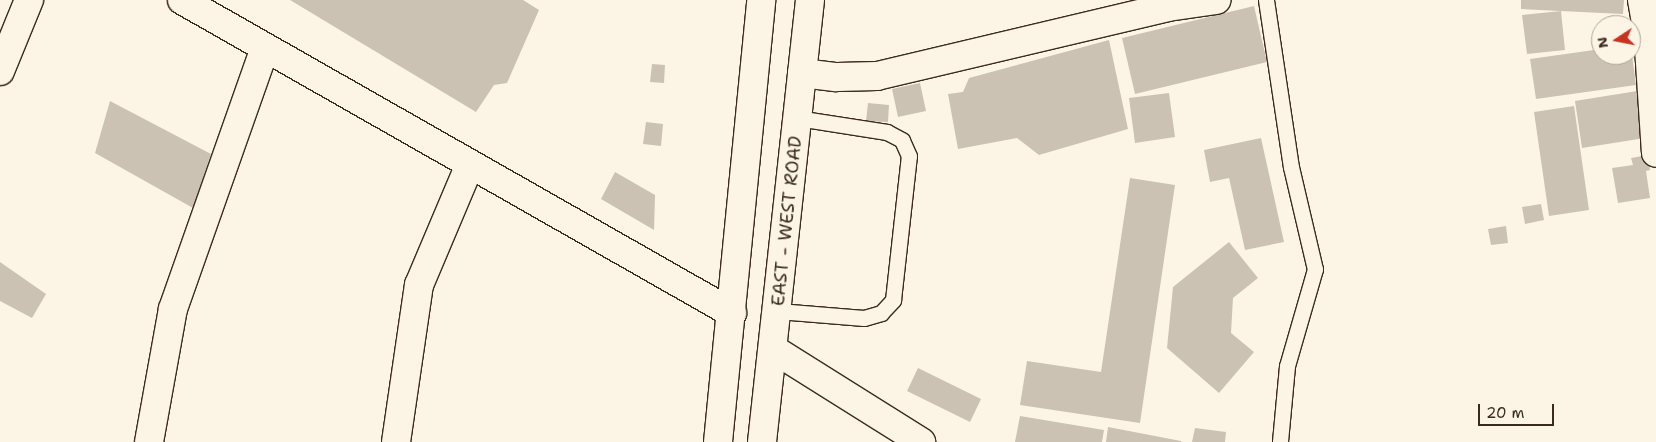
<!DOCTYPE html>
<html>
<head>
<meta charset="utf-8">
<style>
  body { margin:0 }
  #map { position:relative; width:1656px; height:442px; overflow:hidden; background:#fcf5e5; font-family:"Shantell Sans",sans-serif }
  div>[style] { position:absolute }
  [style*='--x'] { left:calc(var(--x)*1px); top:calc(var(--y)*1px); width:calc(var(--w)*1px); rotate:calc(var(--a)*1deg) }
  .building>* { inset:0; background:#ccc2b3 }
  .roads { filter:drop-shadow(1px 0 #3b2a1e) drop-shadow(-1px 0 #3b2a1e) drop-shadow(0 1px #3b2a1e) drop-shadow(0 -1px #3b2a1e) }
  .service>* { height:15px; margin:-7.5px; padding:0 7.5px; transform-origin:7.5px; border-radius:7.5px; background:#fcf5e5 }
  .minor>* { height:28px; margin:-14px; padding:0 14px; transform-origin:14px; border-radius:14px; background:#fcf5e5 }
  .primary>* { height:28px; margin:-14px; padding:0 14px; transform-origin:14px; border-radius:14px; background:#fcf5e5 }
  span { translate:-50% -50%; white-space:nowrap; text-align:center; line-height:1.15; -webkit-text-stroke:4px #fcf5e5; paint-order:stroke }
  .street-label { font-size:18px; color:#3b2a1e }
  .north { position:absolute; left:1591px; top:15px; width:50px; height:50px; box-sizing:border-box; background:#fcf5e5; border:1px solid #afa495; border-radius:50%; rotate:259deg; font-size:14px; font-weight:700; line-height:20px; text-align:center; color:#3b2a1e }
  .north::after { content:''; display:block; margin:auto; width:18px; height:22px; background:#c8321e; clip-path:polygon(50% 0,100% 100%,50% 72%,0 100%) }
  .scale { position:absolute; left:1478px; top:404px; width:76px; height:22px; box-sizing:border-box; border:2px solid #3b2a1e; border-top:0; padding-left:6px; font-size:15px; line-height:18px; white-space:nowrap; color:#3b2a1e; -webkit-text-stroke:4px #fcf5e5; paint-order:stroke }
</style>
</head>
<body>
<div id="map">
  <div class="building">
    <div style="clip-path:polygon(290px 0,523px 0,539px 10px,507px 83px,494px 85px,476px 112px)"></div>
    <div style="clip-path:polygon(1521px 0,1624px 0,1623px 14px,1521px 9px)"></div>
    <div style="clip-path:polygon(1254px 6px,1267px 62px,1135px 94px,1122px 38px)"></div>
    <div style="clip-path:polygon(1561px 11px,1565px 50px,1527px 54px,1522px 15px)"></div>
    <div style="clip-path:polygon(1109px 40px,1128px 129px,1039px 155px,1017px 138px,958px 149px,948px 94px,963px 92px,969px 78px)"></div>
    <div style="clip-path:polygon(1601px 49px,1601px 55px,1632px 55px,1636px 85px,1536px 99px,1530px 59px)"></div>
    <div style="clip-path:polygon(652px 64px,665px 65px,664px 83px,650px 82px)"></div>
    <div style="clip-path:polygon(920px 83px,926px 111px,898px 117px,892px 89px)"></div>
    <div style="clip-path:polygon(1637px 91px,1645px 138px,1582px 148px,1575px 101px)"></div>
    <div style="clip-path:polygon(1169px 93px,1175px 137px,1135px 143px,1129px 98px)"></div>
    <div style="clip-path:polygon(110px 101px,211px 154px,193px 208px,95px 153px)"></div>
    <div style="clip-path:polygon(868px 103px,889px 105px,888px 122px,866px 121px)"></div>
    <div style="clip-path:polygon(1574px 106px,1589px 210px,1549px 216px,1534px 112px)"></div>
    <div style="clip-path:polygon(646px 122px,663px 124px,661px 146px,643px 144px)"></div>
    <div style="clip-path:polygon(1261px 138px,1284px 242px,1245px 250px,1229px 178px,1210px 182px,1204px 150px)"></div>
    <div style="clip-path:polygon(1648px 155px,1650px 170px,1646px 171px,1650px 198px,1618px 203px,1612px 168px,1633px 165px,1631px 158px)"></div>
    <div style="clip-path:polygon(615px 172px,655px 195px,654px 230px,601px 199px)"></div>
    <div style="clip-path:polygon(1130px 178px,1175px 185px,1140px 423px,1020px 405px,1027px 361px,1101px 372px)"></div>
    <div style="clip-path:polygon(1541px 204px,1544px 220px,1525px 224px,1522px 207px)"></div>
    <div style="clip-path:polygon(1506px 226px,1508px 243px,1491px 245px,1488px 229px)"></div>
    <div style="clip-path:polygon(1229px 242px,1258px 278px,1233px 298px,1231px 333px,1254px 352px,1219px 393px,1167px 348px,1173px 287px)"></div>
    <div style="clip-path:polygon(0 262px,46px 294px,32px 318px,0 301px)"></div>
    <div style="clip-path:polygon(918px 368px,981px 399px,970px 422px,907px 391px)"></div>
    <div style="clip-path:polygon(1020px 416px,1104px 430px,1102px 442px,1015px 442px)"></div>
    <div style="clip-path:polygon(1108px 427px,1181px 441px,1181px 442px,1106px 442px)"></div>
    <div style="clip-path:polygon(1195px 428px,1226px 432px,1225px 442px,1192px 442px)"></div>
  </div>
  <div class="roads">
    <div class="service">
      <div style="--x:1266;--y:0;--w:169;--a:81.5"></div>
      <div style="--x:1291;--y:167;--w:105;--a:76.8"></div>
      <div style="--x:1315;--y:269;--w:101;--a:106.1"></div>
      <div style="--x:1287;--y:366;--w:76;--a:95.3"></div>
      <div style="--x:778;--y:311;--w:86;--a:4.7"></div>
      <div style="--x:864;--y:318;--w:18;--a:-16"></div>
      <div style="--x:881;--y:313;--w:18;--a:-47"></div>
      <div style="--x:893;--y:300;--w:145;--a:-83.7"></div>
      <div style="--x:909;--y:156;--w:17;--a:-114"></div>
      <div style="--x:902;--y:140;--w:17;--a:-152"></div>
      <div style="--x:887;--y:132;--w:90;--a:-171.1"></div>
    </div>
    <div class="minor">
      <div style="--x:182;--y:0;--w:633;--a:29.64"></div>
      <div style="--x:1642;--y:0;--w:34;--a:80"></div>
      <div style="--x:1648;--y:33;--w:120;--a:86.2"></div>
      <div style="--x:0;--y:71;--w:77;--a:-67.8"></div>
      <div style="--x:802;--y:73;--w:35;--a:7"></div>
      <div style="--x:837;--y:77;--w:40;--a:-1.4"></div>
      <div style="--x:877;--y:76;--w:299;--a:-13.3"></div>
      <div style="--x:1168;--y:7;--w:49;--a:-8.3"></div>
      <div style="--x:773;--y:349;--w:175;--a:32.1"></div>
      <div style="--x:149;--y:442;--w:135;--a:-79.8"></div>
      <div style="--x:173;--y:309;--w:277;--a:-70.6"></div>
      <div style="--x:396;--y:442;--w:159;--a:-81.7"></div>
      <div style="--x:419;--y:285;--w:131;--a:-67.1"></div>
    </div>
    <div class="primary">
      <div style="--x:718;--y:442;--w:444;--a:-84.4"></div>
      <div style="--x:762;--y:442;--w:445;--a:-83.8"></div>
    </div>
  </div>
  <div class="street-label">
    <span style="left:787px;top:221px;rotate:-84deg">EAST - WEST ROAD</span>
  </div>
  <div class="north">N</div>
  <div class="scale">20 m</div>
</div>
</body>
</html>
